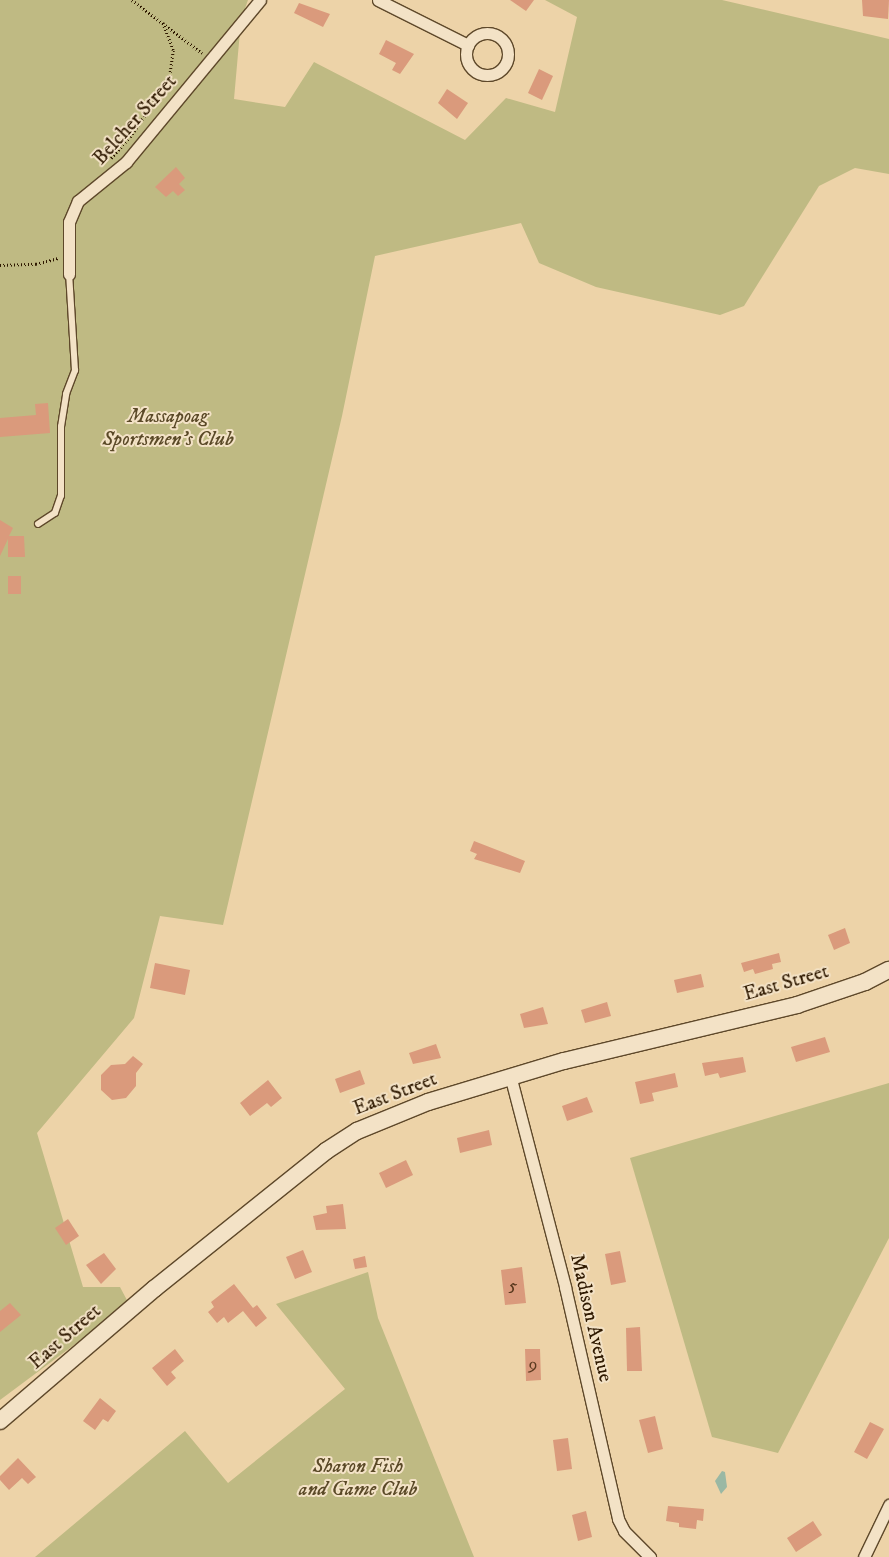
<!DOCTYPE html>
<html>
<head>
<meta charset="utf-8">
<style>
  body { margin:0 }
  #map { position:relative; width:889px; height:1557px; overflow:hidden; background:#edd3a8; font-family:"IM FELL DW Pica",serif }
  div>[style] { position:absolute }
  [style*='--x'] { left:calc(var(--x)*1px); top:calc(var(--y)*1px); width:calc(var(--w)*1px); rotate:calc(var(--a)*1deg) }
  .green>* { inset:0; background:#bfba83 }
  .water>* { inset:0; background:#9ab8a4 }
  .building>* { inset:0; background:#da9a7c }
  .path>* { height:2.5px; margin-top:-1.25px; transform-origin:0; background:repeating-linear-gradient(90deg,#2f1900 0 1px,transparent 0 3.5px) }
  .roads { filter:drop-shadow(1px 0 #5e482a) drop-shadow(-1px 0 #5e482a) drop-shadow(0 1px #5e482a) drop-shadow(0 -1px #5e482a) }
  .lane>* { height:5.5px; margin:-2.75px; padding:0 2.75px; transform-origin:2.75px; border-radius:2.75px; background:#f3e2c6 }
  .street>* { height:11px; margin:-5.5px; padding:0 5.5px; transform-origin:5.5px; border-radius:5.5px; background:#f3e2c6 }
  .street>.ring { margin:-5.5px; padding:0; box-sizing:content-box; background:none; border:11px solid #f3e2c6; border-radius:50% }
  .secondary>* { height:16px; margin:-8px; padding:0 8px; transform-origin:8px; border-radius:8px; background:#f3e2c6 }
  span { translate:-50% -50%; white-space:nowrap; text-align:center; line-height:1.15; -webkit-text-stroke:4px #f3e2c6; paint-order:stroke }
  .number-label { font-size:18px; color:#5a391f }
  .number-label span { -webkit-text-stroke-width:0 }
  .street-label { font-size:20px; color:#2f1900 }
  .park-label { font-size:20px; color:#5a4927; font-style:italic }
</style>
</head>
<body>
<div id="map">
  <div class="green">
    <div style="clip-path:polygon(0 0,248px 0,241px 20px,234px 99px,285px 107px,314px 62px,465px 140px,506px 98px,555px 112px,577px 17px,545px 0,722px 0,889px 39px,889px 174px,855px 168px,819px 186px,744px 306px,720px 315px,596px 287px,539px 263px,521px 223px,375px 256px,342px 416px,223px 925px,160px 916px,134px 1018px,37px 1133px,83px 1287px,120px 1287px,129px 1304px,0 1400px)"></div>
    <div style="clip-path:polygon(889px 1083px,889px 1238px,778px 1453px,712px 1437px,630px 1158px)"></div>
    <div style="clip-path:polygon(368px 1272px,378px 1318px,474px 1557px,35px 1557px,185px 1431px,228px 1483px,345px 1389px,276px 1304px)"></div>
  </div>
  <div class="water">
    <div style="clip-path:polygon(722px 1471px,725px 1472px,727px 1487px,721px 1494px,715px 1481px)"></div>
  </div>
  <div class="building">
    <div style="clip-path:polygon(510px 0,534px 0,526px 11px)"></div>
    <div style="clip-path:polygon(862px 0,889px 0,888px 19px,863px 16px)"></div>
    <div style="clip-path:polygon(299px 3px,330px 14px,323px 27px,294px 13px)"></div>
    <div style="clip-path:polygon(386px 40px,414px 54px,400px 74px,392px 70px,396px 63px,379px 54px)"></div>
    <div style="clip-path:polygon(539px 69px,553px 76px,542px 100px,528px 93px)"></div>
    <div style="clip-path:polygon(447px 89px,468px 103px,457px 119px,438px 103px)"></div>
    <div style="clip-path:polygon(176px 167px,185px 178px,179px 184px,185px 190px,178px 196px,173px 191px,166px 197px,155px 187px)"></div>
    <div style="clip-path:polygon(48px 403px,50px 433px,0 437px,0 418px,36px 415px,35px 404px)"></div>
    <div style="clip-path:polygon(0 520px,13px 528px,9px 536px,24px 536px,25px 557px,8px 557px,8px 539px,0 556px)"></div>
    <div style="clip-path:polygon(8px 576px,21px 576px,21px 594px,8px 594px)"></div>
    <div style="clip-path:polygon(474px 841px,525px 861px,520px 873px,474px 859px,477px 854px,470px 851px)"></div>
    <div style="clip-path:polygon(845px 928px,850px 943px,834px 950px,828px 935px)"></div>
    <div style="clip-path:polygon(779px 953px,781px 962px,772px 964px,773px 969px,755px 974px,753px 969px,744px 972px,741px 963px)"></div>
    <div style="clip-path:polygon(155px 963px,190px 970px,185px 995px,150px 988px)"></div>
    <div style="clip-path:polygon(701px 974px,704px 987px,677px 993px,674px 980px)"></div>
    <div style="clip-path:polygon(607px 1002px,611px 1016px,585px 1023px,581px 1010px)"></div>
    <div style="clip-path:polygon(543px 1007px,548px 1024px,524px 1028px,520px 1014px)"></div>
    <div style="clip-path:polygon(825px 1037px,830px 1052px,796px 1062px,791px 1047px)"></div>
    <div style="clip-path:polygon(436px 1044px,441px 1058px,413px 1064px,409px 1053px)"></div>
    <div style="clip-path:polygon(133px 1056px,143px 1064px,136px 1073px,136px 1086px,126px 1098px,112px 1100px,101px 1090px,101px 1075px,111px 1065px,125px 1064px)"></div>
    <div style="clip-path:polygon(743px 1057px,746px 1072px,720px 1078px,718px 1073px,705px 1076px,702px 1063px)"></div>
    <div style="clip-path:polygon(360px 1070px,365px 1084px,340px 1093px,335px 1079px)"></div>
    <div style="clip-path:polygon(675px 1073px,678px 1087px,652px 1093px,654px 1101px,640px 1104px,635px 1082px)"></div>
    <div style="clip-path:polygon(268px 1080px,282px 1098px,271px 1107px,267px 1103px,250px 1116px,240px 1103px)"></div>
    <div style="clip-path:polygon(587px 1097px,593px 1112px,567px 1121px,562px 1106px)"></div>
    <div style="clip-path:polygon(489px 1130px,492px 1145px,460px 1153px,457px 1138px)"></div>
    <div style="clip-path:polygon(406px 1160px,413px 1175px,386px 1188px,379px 1173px)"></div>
    <div style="clip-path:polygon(343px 1204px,346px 1229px,316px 1230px,313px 1216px,327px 1213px,326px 1206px)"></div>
    <div style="clip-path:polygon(68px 1219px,79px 1236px,66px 1245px,55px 1228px)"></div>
    <div style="clip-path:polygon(303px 1250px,312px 1272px,295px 1279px,286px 1257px)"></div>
    <div style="clip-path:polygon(620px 1251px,626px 1282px,611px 1285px,605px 1254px)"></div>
    <div style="clip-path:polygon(104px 1253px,116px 1269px,101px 1284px,86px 1265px)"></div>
    <div style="clip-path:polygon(365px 1256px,367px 1267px,355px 1269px,353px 1259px)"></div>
    <div style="clip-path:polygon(522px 1267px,526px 1303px,505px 1305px,501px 1270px)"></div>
    <div style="clip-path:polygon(234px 1284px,253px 1308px,257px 1305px,267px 1318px,256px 1327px,243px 1311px,228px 1323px,224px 1317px,217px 1323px,208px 1312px,214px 1307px,211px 1302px)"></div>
    <div style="clip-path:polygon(10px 1303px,21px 1315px,0 1332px,0 1311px)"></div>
    <div style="clip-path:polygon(640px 1327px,642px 1371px,627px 1371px,626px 1328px)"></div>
    <div style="clip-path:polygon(175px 1349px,184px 1361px,171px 1372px,176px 1378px,167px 1386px,152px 1368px)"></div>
    <div style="clip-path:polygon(525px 1349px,540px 1349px,541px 1380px,526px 1381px)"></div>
    <div style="clip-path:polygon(100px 1398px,116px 1411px,108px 1422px,103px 1419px,95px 1430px,83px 1421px)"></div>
    <div style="clip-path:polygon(655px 1416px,663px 1449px,648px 1453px,639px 1420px)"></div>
    <div style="clip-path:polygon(870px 1422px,884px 1429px,867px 1459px,854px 1452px)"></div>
    <div style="clip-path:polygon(568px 1438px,572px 1469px,557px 1471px,553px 1440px)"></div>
    <div style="clip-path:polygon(18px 1458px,36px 1477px,28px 1484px,22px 1478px,9px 1490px,0 1480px,0 1476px)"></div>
    <div style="clip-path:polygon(668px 1506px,704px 1509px,703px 1521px,697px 1520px,696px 1529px,679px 1527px,679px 1523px,666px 1521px)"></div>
    <div style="clip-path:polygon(586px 1511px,592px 1537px,578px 1541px,572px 1515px)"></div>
    <div style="clip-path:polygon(813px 1521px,822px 1535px,796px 1552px,787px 1538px)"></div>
  </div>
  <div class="path">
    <div style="--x:132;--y:0;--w:88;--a:37.1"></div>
    <div style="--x:111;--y:158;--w:28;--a:-48"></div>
    <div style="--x:130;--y:137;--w:70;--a:-56.1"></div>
    <div style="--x:169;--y:79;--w:29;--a:-82"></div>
    <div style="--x:173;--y:50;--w:30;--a:-111"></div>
    <div style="--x:0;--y:265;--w:36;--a:-2"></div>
    <div style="--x:36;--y:264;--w:23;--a:-15"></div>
  </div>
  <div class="roads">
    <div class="lane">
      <div style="--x:38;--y:524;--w:20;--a:-33"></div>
      <div style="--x:55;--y:513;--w:18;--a:-71"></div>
      <div style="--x:61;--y:496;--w:69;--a:-90"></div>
      <div style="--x:61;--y:427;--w:33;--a:-81"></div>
      <div style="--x:66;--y:394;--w:25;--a:-69"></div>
      <div style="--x:75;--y:371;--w:97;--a:-93.5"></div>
    </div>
    <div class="street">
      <div style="--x:378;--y:0;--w:101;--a:26.6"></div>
      <div class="ring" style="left:466px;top:33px;width:31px;height:31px"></div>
      <div style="--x:69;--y:274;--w:52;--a:-90"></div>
      <div style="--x:69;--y:222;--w:23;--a:-67"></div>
      <div style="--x:78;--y:201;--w:62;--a:-39.1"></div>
      <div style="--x:126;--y:162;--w:210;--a:-50.4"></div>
      <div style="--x:511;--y:1079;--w:215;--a:75.4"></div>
      <div style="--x:565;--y:1287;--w:238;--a:77.1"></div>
      <div style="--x:618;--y:1519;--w:13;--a:63"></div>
      <div style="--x:624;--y:1531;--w:37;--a:45"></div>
      <div style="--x:864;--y:1557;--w:58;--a:-64.3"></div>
    </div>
    <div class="secondary">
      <div style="--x:0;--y:1421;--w:203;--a:-40.6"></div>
      <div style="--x:154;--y:1289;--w:221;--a:-38.7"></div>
      <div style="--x:326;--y:1151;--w:37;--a:-33"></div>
      <div style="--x:357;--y:1131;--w:77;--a:-22.2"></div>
      <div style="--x:428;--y:1102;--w:142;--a:-16.8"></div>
      <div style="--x:564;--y:1061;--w:240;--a:-13.5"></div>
      <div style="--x:797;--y:1005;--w:72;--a:-18.7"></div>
      <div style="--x:865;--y:982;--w:27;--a:-27"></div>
    </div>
  </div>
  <div class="number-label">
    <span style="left:513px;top:1286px">5</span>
    <span style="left:533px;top:1365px">9</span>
  </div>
  <div class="street-label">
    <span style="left:135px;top:120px;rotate:-48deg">Belcher Street</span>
    <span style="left:786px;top:983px;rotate:-16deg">East Street</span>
    <span style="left:395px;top:1094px;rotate:-21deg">East Street</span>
    <span style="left:591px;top:1318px;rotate:77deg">Madison Avenue</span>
    <span style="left:65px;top:1337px;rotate:-41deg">East Street</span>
  </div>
  <div class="park-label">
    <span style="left:168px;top:428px">Massapoag<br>Sportsmen's Club</span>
    <span style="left:358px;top:1478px">Sharon Fish<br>and Game Club</span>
  </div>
</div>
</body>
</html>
